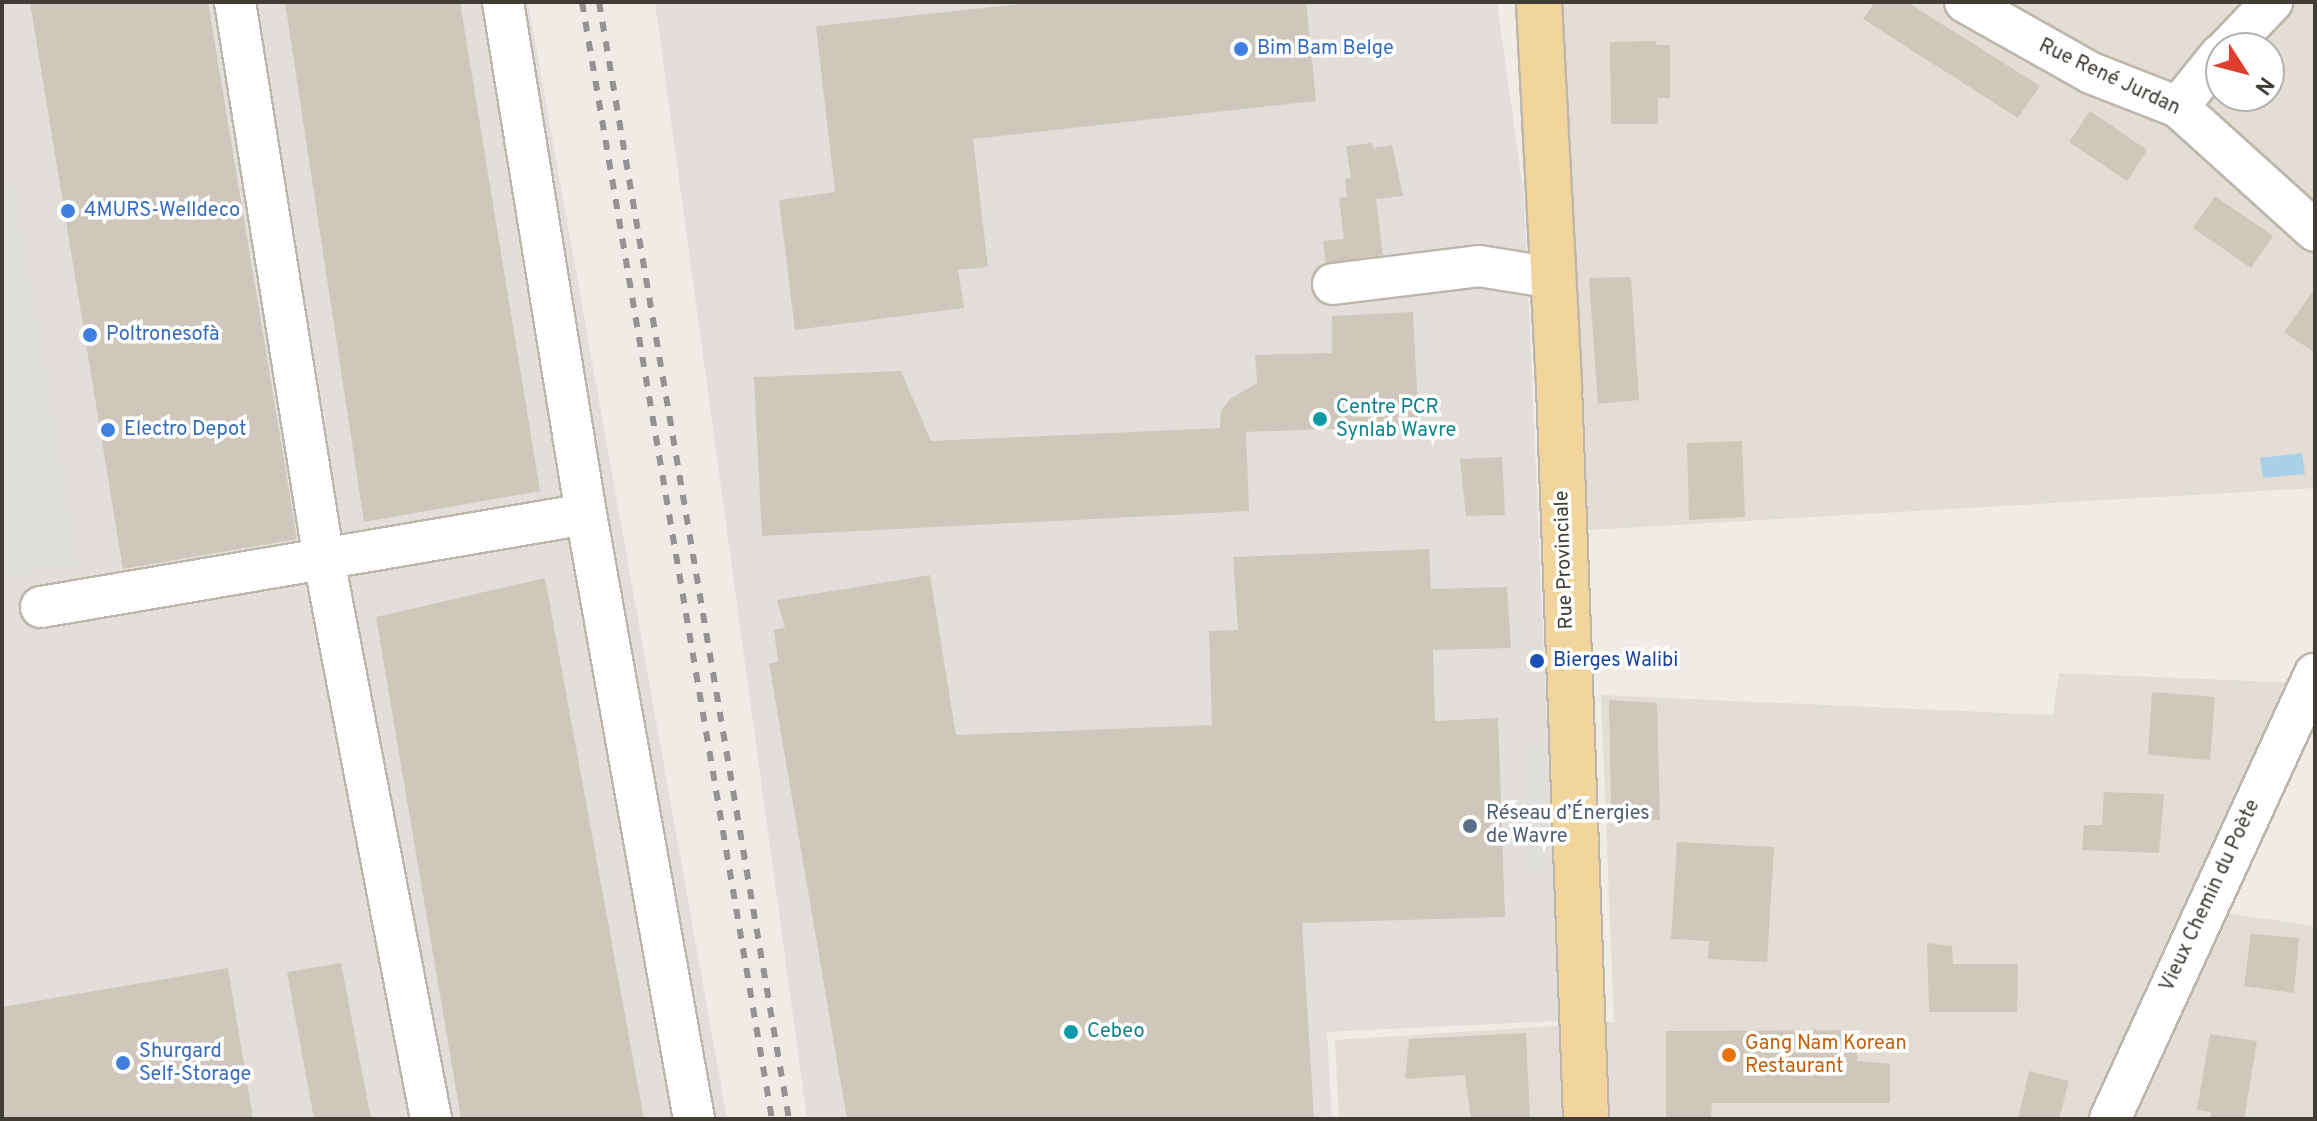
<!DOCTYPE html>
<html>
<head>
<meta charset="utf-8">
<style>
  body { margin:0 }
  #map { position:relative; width:2317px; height:1121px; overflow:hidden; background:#f0ece5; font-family:Overpass,sans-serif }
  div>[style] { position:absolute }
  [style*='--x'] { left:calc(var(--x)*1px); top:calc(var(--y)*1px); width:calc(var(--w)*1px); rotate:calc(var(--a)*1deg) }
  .residential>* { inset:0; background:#e3ddd4 }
  .industrial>* { inset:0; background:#e2deda }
  .parking>* { inset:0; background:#e1dfdc }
  .water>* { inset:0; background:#a8d0e6 }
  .building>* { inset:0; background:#d0c7bc }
  .roads { filter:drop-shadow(2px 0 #bdb6ac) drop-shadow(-2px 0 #bdb6ac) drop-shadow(0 2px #bdb6ac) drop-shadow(0 -2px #bdb6ac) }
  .minor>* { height:40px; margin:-20px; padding:0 20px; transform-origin:20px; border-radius:20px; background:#fff }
  .major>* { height:44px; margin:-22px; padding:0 22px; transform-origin:22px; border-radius:22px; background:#f1d59d }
  .rail>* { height:6px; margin-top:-3px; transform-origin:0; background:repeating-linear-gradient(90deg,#939393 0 10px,transparent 0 20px) }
  .dots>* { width:22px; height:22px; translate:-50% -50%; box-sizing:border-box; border:4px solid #fff; border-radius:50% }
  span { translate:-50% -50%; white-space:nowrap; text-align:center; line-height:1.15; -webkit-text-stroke:7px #fff; paint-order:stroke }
  .shop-label { font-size:20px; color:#366cbe }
  .left { translate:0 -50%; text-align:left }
  .street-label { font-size:20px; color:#413c35 }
  .culture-label { font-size:20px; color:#0d838f }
  .transit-label { font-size:20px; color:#164399 }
  .service-label { font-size:20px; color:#4e5e75 }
  .food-label { font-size:20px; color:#c56008 }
  .frame { position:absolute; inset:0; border:4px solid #413c35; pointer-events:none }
  .north { position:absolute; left:2205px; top:32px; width:80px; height:80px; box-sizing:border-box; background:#fff; border:2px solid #b3b1ae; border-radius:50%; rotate:126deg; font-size:22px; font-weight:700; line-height:32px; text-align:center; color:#413c35 }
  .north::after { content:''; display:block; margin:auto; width:28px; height:36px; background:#de3f2d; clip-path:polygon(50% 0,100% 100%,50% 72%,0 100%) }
</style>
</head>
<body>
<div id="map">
  <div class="residential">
    <div style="clip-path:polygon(evenodd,1562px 2px,2315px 2px,2315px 488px,1588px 530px,1562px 2px,2221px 48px,2269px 48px,2269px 96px,2221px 96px,2221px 48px)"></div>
    <div style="clip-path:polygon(2059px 673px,2297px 683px,2191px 908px,2315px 926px,2315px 1119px,1339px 1119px,1335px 1040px,1614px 1022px,1601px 695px,2053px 715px)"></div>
  </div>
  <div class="industrial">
    <div style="clip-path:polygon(2px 2px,528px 2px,727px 1119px,2px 1119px)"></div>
    <div style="clip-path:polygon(655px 2px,1497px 2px,1524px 197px,1560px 1021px,1327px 1032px,1332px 1119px,807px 1119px)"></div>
  </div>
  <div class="parking">
    <div style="clip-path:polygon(2px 114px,79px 568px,2px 577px)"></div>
    <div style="clip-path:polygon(1544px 740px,1548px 873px,1528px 874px,1523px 742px)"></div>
  </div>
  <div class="water">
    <div style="clip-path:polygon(2302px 453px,2305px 474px,2263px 478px,2260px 458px)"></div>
  </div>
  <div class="building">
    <div style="clip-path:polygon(30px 2px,208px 2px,297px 539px,123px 569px)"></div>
    <div style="clip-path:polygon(285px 2px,460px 2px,540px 491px,364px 522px)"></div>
    <div style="clip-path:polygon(1039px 2px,1306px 2px,1316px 101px,973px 139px,988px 267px,958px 270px,964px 308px,795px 330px,779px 200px,835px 192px,816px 26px)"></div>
    <div style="clip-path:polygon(1875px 2px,1907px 2px,2040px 86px,2018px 118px,1863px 19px)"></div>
    <div style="clip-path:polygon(1656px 41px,1656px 45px,1670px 45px,1670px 98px,1658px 98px,1658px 124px,1611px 124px,1610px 42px)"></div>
    <div style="clip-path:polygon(2090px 111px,2147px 150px,2127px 181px,2069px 142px)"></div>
    <div style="clip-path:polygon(1372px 143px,1373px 148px,1392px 145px,1403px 196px,1376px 199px,1383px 255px,1326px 263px,1323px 241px,1344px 239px,1339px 198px,1347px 197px,1345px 179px,1351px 178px,1346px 146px)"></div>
    <div style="clip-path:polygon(2215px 196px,2273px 236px,2251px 268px,2193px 228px)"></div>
    <div style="clip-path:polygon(1631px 277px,1639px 400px,1598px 404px,1589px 278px)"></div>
    <div style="clip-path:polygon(2315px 288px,2315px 353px,2284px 332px)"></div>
    <div style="clip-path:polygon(1413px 312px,1419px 426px,1246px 432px,1249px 511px,762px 536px,754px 377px,901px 371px,931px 441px,1220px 428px,1221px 411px,1230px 399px,1257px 383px,1255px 355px,1332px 353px,1332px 316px)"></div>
    <div style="clip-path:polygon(1742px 441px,1745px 517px,1689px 520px,1687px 443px)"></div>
    <div style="clip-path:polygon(1502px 457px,1505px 515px,1466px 516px,1460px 459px)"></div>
    <div style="clip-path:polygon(1429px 549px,1431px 589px,1507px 587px,1511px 648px,1433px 650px,1435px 721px,1498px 718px,1505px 917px,1302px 923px,1314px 1119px,847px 1119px,769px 663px,778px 662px,774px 630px,785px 628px,777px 600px,930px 575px,956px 735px,1212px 725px,1209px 631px,1238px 630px,1233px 557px)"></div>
    <div style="clip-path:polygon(545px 578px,644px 1119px,461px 1119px,376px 617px)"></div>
    <div style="clip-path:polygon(2152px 692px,2215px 697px,2210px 760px,2148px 755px)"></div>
    <div style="clip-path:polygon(1609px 700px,1657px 703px,1660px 820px,1636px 820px,1635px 805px,1611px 806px)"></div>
    <div style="clip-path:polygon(2104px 792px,2164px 794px,2159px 853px,2082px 850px,2084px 825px,2102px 825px)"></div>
    <div style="clip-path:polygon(1677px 842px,1774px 847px,1767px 962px,1708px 959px,1709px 941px,1671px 939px)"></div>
    <div style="clip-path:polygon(2251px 934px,2299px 938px,2294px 993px,2244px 986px)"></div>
    <div style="clip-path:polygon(1927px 943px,1952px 946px,1953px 964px,2018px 964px,2017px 1012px,1929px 1012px)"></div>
    <div style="clip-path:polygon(341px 963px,371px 1119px,314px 1119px,287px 972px)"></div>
    <div style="clip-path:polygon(228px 968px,253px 1119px,2px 1119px,2px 1007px)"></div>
    <div style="clip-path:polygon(1857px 1030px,1857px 1061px,1890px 1064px,1890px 1103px,1712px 1103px,1711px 1119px,1666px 1119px,1666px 1031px)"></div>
    <div style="clip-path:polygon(1526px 1033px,1530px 1119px,1471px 1119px,1465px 1075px,1405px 1079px,1409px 1039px)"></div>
    <div style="clip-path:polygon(2210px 1034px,2257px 1041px,2244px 1119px,2210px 1119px,2211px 1112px,2197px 1110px)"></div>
    <div style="clip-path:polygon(2029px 1071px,2069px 1081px,2059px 1119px,2018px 1119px)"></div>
  </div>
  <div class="roads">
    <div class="minor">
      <div style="--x:235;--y:2;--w:565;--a:80.94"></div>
      <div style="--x:324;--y:560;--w:569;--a:79.16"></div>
      <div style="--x:1965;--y:2;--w:145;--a:29.4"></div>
      <div style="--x:2091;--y:73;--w:93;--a:21.3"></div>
      <div style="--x:2178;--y:107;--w:185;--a:42.1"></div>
      <div style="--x:2228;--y:48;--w:64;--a:-46.3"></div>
      <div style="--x:2178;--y:107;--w:68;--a:-50.9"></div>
      <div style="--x:1333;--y:284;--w:147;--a:-7"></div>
      <div style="--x:1479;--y:266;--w:76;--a:9.1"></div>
      <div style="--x:586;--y:514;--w:615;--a:79.88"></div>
      <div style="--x:41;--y:607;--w:553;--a:-9.68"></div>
      <div style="--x:586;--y:514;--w:519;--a:-99.21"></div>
      <div style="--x:2110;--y:1119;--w:490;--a:-65.3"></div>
    </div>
    <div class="major">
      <div style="--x:1539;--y:2;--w:385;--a:87"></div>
      <div style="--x:1559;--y:386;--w:733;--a:87.89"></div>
    </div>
  </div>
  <div class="rail">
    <div style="--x:582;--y:2;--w:1133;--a:80.35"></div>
    <div style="--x:599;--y:2;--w:1133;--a:80.35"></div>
  </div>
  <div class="dots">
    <div style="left:1241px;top:49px;background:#3f7fe0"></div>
    <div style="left:68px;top:211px;background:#3f7fe0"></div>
    <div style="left:90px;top:335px;background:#3f7fe0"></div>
    <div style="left:1320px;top:419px;background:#0f9aa8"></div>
    <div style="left:108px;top:430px;background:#3f7fe0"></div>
    <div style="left:1537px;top:661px;background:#1a4fb4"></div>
    <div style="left:1470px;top:826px;background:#5c6f8a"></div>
    <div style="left:1071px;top:1032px;background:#0f9aa8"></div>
    <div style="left:1729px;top:1055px;background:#e8710a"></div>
    <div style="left:123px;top:1063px;background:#3f7fe0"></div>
  </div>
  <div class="shop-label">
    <span class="left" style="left:1257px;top:49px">Bim Bam Belge</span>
    <span class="left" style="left:84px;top:211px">4MURS-Welldeco</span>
    <span class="left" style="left:106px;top:335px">Poltronesofà</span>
    <span class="left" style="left:124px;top:430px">Electro Depot</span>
    <span class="left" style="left:139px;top:1064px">Shurgard<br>Self-Storage</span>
  </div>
  <div class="street-label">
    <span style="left:2109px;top:78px;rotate:25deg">Rue René Jurdan</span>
    <span style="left:1565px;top:560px;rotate:-92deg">Rue Provinciale</span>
    <span style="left:2211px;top:896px;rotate:-65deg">Vieux Chemin du Poète</span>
  </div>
  <div class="culture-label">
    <span class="left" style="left:1336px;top:420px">Centre PCR<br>Synlab Wavre</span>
    <span class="left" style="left:1087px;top:1032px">Cebeo</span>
  </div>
  <div class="transit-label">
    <span class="left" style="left:1553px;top:661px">Bierges Walibi</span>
  </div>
  <div class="service-label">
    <span class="left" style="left:1486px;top:826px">Réseau d’Énergies<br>de Wavre</span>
  </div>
  <div class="food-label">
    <span class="left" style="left:1745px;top:1056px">Gang Nam Korean<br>Restaurant</span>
  </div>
  <div class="frame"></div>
  <div class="north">N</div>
</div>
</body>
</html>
